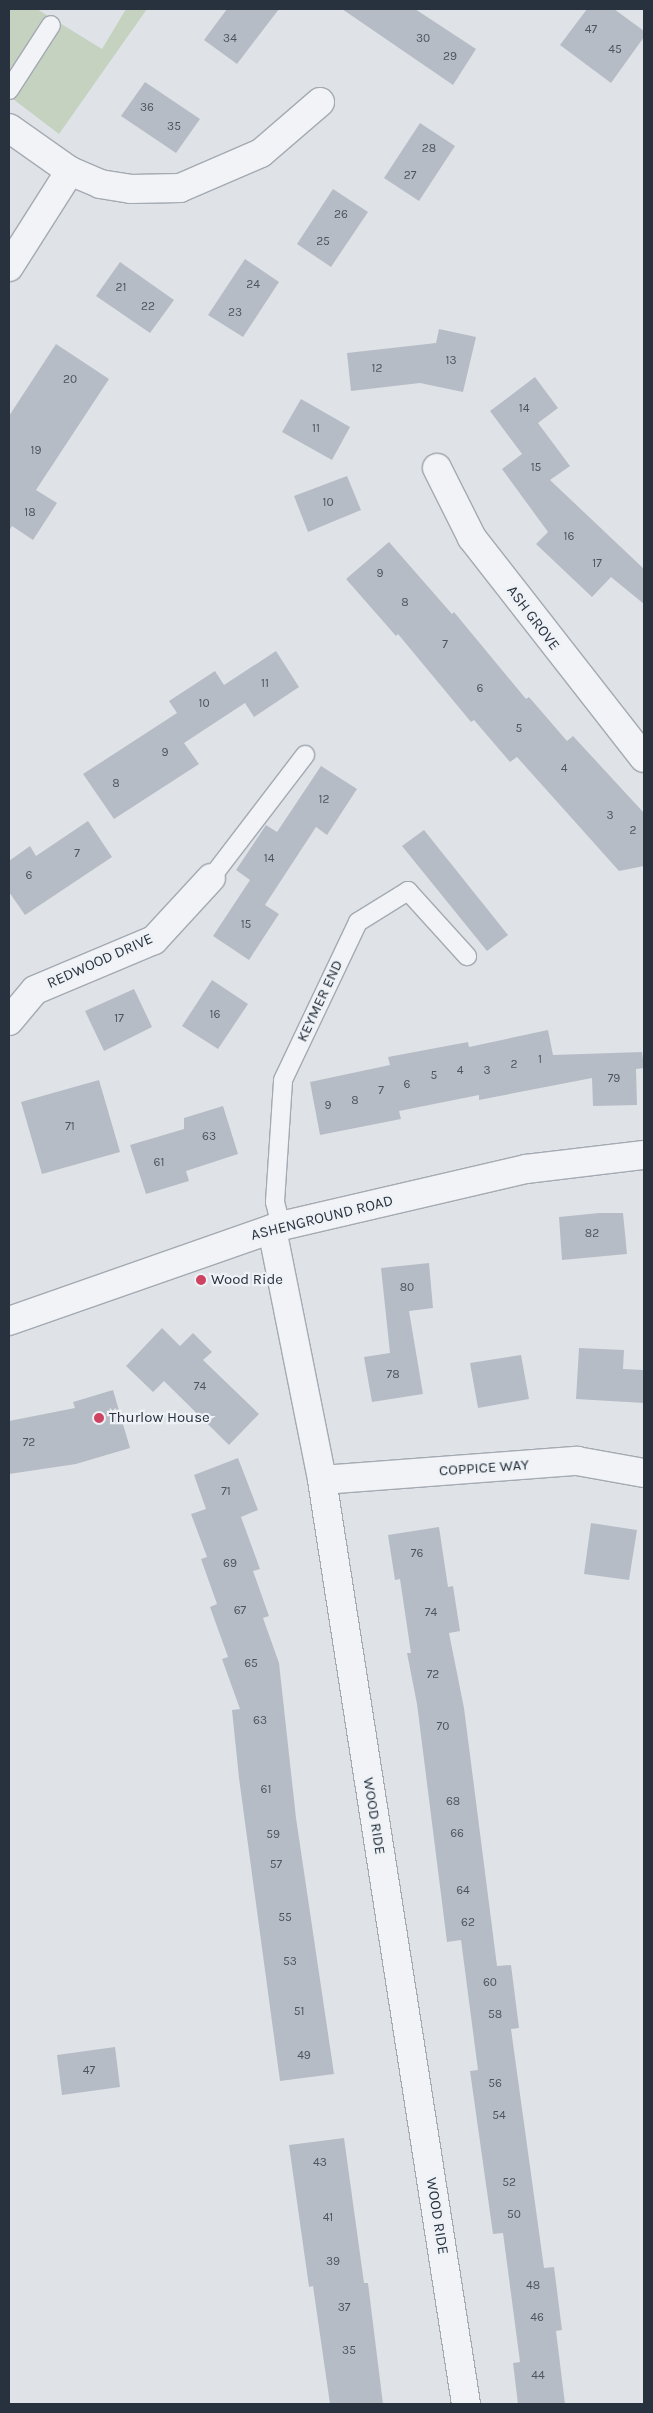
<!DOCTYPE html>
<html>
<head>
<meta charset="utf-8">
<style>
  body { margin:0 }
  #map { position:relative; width:653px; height:2413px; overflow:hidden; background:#dfe3e8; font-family:Karla,sans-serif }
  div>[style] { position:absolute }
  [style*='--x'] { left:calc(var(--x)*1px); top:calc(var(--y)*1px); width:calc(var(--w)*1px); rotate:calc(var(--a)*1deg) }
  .green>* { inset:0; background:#c5d2c0 }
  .building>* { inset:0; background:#b6bcc5 }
  .roads { filter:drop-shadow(1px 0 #a4aab2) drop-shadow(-1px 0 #a4aab2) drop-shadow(0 1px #a4aab2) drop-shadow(0 -1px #a4aab2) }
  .service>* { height:18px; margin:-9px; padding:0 9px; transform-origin:9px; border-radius:9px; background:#f1f3f6 }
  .minor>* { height:28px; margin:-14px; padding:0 14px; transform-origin:14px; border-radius:14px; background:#f1f3f6 }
  .dots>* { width:14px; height:14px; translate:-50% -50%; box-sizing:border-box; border:2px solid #eef2f6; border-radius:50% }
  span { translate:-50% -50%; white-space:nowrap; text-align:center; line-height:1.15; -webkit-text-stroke:4.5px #eef2f6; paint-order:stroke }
  .number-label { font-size:12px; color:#4c5460 }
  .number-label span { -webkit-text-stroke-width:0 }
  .street-label { font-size:15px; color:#28323f }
  .poi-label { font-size:15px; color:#28323f }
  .left { translate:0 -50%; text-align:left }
  .frame { position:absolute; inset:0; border:10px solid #28323f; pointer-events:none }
</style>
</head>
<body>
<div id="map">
  <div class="green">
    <div style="clip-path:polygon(9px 9px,37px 9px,102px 49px,126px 9px,147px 9px,59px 134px,9px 96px)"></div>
  </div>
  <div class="building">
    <div style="clip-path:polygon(227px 9px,279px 9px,237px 64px,204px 40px)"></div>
    <div style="clip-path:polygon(342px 9px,415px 9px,476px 49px,453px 85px)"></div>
    <div style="clip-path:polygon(587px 9px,614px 9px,644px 31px,644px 37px,611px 83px,560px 45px)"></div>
    <div style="clip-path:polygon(145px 82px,200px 119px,176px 153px,121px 116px)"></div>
    <div style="clip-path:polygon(420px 123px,455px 146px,419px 201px,384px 178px)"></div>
    <div style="clip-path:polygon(333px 189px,368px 212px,331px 267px,297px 244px)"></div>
    <div style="clip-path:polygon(245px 259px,279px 282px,243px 337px,208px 315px)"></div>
    <div style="clip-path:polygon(120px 262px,174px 300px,150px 333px,96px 296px)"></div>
    <div style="clip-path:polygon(439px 329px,476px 337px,463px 392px,420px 383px,351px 391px,347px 353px,436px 343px)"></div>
    <div style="clip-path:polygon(56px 344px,109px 379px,36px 490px,57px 503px,33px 540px,12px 526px,9px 531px,9px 416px)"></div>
    <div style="clip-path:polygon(535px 377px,558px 408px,538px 423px,570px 466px,550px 480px,644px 569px,644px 604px,611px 577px,592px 597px,536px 544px,548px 532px,502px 469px,522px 454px,490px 411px)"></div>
    <div style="clip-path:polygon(301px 399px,350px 427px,332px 460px,282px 432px)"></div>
    <div style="clip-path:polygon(347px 476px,361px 510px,308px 532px,294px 496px)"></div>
    <div style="clip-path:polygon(389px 542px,452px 614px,454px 612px,526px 699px,529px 697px,567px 741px,573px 736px,644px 813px,644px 866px,619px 871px,517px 757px,510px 762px,474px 720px,471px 722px,398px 634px,396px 636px,346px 579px)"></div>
    <div style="clip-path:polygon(276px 651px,299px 687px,254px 717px,245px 703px,184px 743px,199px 764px,114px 819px,83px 774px,177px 713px,169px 701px,215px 671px,224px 685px)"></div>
    <div style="clip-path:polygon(321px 766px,357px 789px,327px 835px,316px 827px,265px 905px,279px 914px,249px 960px,213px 936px,250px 880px,236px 870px,266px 825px,277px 832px)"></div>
    <div style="clip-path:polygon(88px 821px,112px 857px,25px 915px,9px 892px,9px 861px,30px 846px,36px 856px)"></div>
    <div style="clip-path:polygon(424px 830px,508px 935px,487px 951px,402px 846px)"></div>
    <div style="clip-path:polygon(212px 980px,248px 1004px,218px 1049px,182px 1026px)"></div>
    <div style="clip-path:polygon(134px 989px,152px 1027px,104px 1051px,85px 1011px)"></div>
    <div style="clip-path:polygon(548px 1030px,553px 1055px,642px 1052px,644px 1068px,636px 1069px,637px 1105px,593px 1106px,592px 1078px,479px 1100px,479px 1095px,399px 1111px,401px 1119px,320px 1135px,310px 1082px,390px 1065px,388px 1057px,468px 1042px,469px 1047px)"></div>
    <div style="clip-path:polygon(99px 1080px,120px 1152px,42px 1174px,21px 1102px)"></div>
    <div style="clip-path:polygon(223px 1106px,238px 1154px,186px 1171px,189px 1181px,146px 1194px,130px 1145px,184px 1129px,184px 1118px)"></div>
    <div style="clip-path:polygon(599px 1213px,623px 1213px,627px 1254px,562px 1260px,559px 1217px)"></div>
    <div style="clip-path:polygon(429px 1263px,433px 1308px,409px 1311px,423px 1394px,372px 1402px,364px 1357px,390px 1353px,381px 1268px)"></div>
    <div style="clip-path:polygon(162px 1328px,180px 1346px,193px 1333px,212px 1352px,203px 1360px,259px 1414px,229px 1445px,164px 1381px,153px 1392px,126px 1366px)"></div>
    <div style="clip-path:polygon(579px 1348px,624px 1350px,623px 1369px,644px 1370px,644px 1403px,576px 1399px)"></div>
    <div style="clip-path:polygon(521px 1355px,529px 1399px,478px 1408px,470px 1363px)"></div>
    <div style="clip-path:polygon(113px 1390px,130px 1448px,76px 1464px,9px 1474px,9px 1421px,75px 1408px,73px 1402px)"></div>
    <div style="clip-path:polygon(238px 1458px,258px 1510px,241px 1517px,260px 1569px,253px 1571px,269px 1616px,263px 1618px,279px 1663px,296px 1818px,334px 2074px,280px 2081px,239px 1778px,232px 1710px,240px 1709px,222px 1659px,228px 1657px,210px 1607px,217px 1604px,201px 1559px,207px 1557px,191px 1514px,206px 1509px,194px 1475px)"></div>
    <div style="clip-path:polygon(591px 1523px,637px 1530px,629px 1580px,584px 1574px)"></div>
    <div style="clip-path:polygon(439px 1527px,448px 1587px,453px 1586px,460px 1631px,449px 1633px,464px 1708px,497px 1966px,511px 1965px,519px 2028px,511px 2029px,544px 2268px,554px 2267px,562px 2330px,556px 2331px,565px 2404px,518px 2404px,513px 2363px,520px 2362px,503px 2233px,493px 2234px,470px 2071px,478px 2070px,461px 1940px,447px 1942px,417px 1704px,407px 1653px,411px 1653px,400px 1579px,395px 1580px,388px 1535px)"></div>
    <div style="clip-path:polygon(115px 2047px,120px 2087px,62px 2095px,57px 2055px)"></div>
    <div style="clip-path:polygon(344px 2138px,364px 2283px,368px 2283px,383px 2404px,330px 2404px,313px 2286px,309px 2287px,289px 2145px)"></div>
  </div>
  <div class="roads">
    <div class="service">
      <div style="--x:9;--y:90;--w:77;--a:-57.1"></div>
      <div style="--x:211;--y:878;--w:155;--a:-52.6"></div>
      <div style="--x:281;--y:1226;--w:25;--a:-104"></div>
      <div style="--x:275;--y:1202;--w:122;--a:-86.2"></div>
      <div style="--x:283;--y:1080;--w:175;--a:-64.6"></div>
      <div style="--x:358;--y:922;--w:59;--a:-31.8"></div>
      <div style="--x:408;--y:891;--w:88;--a:47.8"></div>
    </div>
    <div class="minor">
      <div style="--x:9;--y:128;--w:75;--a:35.2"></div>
      <div style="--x:70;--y:171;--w:33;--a:23"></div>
      <div style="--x:100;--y:184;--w:31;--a:9"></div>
      <div style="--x:131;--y:189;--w:49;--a:-1.2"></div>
      <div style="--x:180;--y:188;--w:88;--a:-23.4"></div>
      <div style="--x:261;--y:153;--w:78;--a:-40.8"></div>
      <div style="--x:9;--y:267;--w:114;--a:-57.6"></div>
      <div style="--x:437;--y:468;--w:78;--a:63.4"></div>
      <div style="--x:472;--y:538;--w:279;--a:52"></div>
      <div style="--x:9;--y:1021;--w:40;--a:-50"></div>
      <div style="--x:35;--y:990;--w:129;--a:-22.8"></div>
      <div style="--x:154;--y:940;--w:84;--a:-47.4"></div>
      <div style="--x:272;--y:1229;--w:256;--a:78.7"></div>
      <div style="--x:322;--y:1480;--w:935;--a:81.14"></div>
      <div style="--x:9;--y:1321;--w:288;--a:-19.3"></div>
      <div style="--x:281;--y:1226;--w:252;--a:-13.1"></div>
      <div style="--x:526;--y:1169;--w:119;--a:-6.8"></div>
      <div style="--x:322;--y:1480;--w:256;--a:-4.3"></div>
      <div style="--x:577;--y:1461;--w:68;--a:10.2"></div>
    </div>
  </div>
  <div class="dots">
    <div style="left:201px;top:1280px;background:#ce4361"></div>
    <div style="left:99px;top:1418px;background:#ce4361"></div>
  </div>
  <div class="number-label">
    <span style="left:591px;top:30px">47</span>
    <span style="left:230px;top:39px">34</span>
    <span style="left:423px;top:39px">30</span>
    <span style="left:615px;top:50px">45</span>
    <span style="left:450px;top:57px">29</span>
    <span style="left:147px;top:108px">36</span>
    <span style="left:174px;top:127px">35</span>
    <span style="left:429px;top:149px">28</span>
    <span style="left:410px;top:176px">27</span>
    <span style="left:341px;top:215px">26</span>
    <span style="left:323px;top:242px">25</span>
    <span style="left:253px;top:285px">24</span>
    <span style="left:121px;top:288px">21</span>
    <span style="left:148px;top:307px">22</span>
    <span style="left:235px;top:313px">23</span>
    <span style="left:451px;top:361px">13</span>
    <span style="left:377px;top:369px">12</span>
    <span style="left:70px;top:380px">20</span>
    <span style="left:524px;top:409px">14</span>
    <span style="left:316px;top:429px">11</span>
    <span style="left:36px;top:451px">19</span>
    <span style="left:536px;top:468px">15</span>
    <span style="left:328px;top:503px">10</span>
    <span style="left:30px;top:513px">18</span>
    <span style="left:569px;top:537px">16</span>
    <span style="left:597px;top:564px">17</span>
    <span style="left:380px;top:574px">9</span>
    <span style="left:405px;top:603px">8</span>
    <span style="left:445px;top:645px">7</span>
    <span style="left:265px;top:684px">11</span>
    <span style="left:480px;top:689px">6</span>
    <span style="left:204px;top:704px">10</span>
    <span style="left:519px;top:729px">5</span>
    <span style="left:165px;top:753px">9</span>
    <span style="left:564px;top:769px">4</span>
    <span style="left:116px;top:784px">8</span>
    <span style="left:324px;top:800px">12</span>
    <span style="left:610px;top:816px">3</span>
    <span style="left:633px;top:831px">2</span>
    <span style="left:77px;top:854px">7</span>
    <span style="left:269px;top:859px">14</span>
    <span style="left:29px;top:876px">6</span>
    <span style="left:246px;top:925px">15</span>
    <span style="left:215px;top:1015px">16</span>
    <span style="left:119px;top:1019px">17</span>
    <span style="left:540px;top:1060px">1</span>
    <span style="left:514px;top:1065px">2</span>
    <span style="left:460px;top:1071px">4</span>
    <span style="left:487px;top:1071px">3</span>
    <span style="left:434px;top:1076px">5</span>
    <span style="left:614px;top:1079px">79</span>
    <span style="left:407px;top:1085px">6</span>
    <span style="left:381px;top:1091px">7</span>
    <span style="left:355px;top:1101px">8</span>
    <span style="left:328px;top:1106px">9</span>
    <span style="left:70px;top:1127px">71</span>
    <span style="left:209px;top:1137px">63</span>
    <span style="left:159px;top:1163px">61</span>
    <span style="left:592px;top:1234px">82</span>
    <span style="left:407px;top:1288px">80</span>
    <span style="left:393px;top:1375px">78</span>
    <span style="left:200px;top:1387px">74</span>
    <span style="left:29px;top:1443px">72</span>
    <span style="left:226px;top:1492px">71</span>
    <span style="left:417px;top:1554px">76</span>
    <span style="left:230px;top:1564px">69</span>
    <span style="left:240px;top:1611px">67</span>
    <span style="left:431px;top:1613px">74</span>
    <span style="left:251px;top:1664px">65</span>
    <span style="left:433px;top:1675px">72</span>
    <span style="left:260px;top:1721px">63</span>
    <span style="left:443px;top:1727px">70</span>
    <span style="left:266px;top:1790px">61</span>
    <span style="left:453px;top:1802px">68</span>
    <span style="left:457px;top:1834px">66</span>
    <span style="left:273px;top:1835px">59</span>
    <span style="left:276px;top:1865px">57</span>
    <span style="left:463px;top:1891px">64</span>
    <span style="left:285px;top:1918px">55</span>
    <span style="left:468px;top:1923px">62</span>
    <span style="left:290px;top:1962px">53</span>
    <span style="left:490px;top:1983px">60</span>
    <span style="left:299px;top:2012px">51</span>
    <span style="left:495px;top:2015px">58</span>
    <span style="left:304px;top:2056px">49</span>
    <span style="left:89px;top:2071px">47</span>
    <span style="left:495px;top:2084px">56</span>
    <span style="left:499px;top:2116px">54</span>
    <span style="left:320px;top:2163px">43</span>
    <span style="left:509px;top:2183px">52</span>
    <span style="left:514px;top:2215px">50</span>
    <span style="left:328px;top:2218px">41</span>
    <span style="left:333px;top:2262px">39</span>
    <span style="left:533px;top:2286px">48</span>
    <span style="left:344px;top:2308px">37</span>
    <span style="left:537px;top:2318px">46</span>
    <span style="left:349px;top:2351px">35</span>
    <span style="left:538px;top:2376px">44</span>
  </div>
  <div class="street-label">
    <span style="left:533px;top:618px;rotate:53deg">ASH GROVE</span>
    <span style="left:100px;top:961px;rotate:-24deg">REDWOOD DRIVE</span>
    <span style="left:320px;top:1001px;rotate:-65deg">KEYMER END</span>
    <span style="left:322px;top:1218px;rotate:-14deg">ASHENGROUND ROAD</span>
    <span style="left:484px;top:1468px;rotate:-4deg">COPPICE WAY</span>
    <span style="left:374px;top:1816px;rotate:81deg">WOOD RIDE</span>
    <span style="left:437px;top:2216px;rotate:81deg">WOOD RIDE</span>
  </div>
  <div class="poi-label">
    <span class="left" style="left:211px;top:1280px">Wood Ride</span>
    <span class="left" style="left:109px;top:1418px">Thurlow House</span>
  </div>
  <div class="frame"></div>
</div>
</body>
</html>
